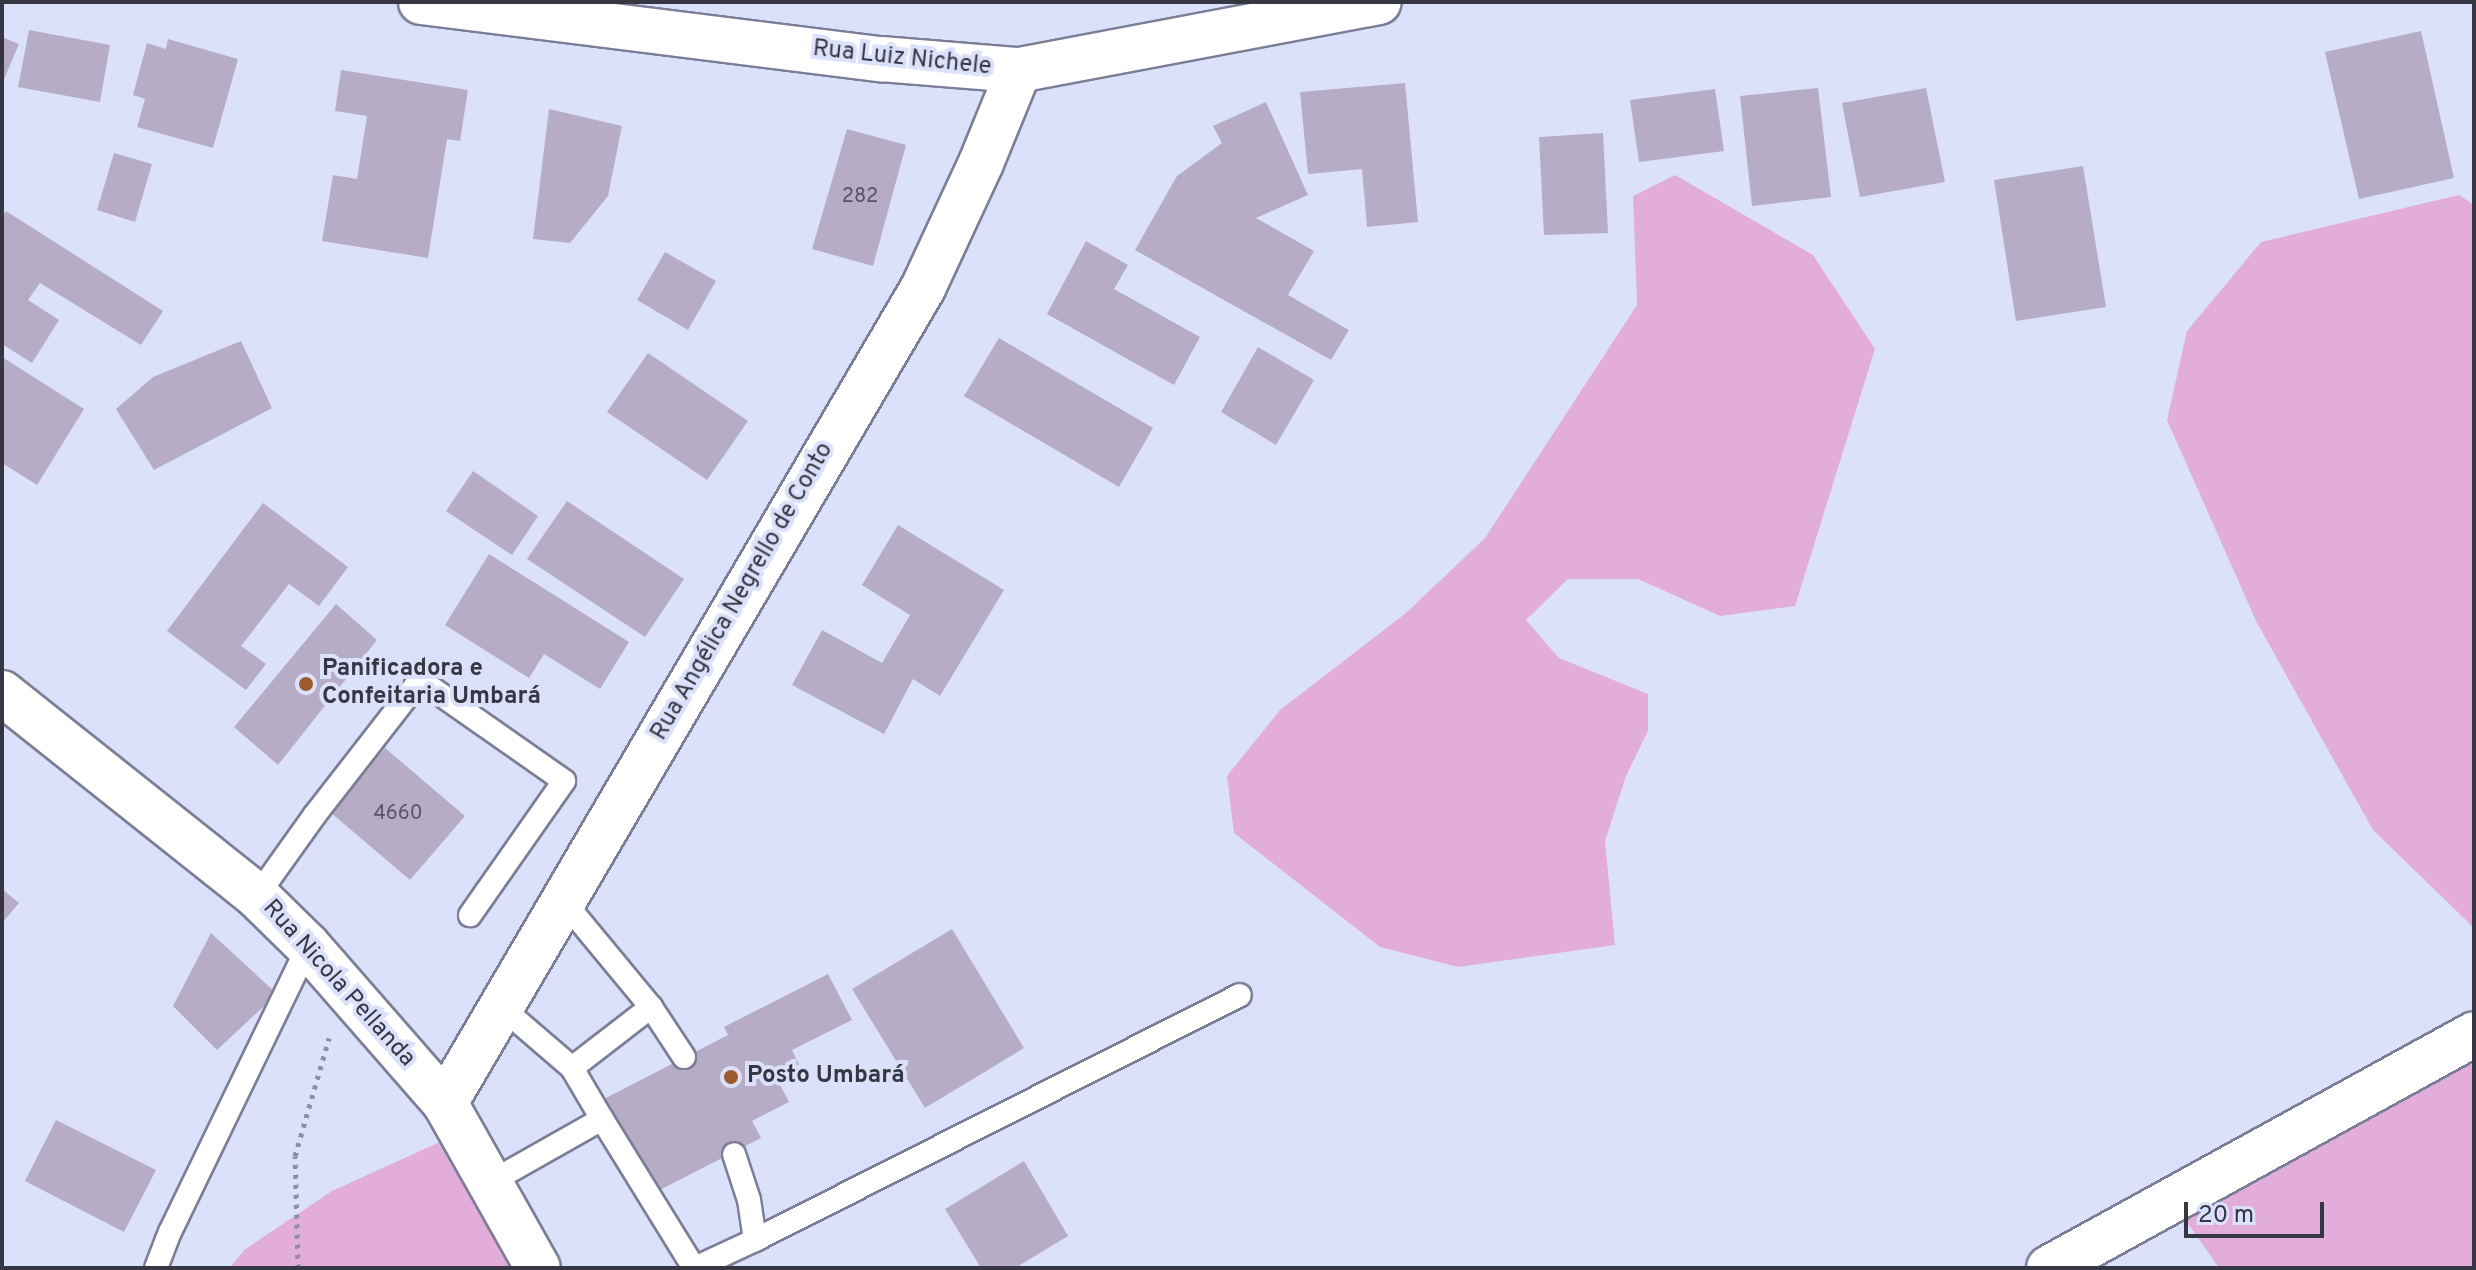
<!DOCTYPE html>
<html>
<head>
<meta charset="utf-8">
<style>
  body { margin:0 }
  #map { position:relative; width:2476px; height:1270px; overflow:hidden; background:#dce1fb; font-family:Overpass,sans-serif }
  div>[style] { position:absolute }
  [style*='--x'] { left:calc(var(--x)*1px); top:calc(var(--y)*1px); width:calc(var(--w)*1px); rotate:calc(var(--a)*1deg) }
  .green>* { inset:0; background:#e3addb }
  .building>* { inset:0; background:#b7acc5 }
  .path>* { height:5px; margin-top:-2.5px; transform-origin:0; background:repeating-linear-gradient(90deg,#8d90a3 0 4px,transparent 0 10px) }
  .roads { filter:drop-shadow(2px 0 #7b7e96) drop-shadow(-2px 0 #7b7e96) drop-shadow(0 2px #7b7e96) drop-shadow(0 -2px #7b7e96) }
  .lane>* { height:22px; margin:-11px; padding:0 11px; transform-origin:11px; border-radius:11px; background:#fff }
  .street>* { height:44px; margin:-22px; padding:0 22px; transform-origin:22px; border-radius:22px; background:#fff }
  .secondary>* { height:44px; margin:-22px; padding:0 22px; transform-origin:22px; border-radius:22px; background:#fff }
  .dots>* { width:22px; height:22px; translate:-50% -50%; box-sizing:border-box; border:4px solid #dce1fb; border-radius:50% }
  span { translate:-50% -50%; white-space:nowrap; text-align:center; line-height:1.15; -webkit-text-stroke:8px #dce1fb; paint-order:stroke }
  .number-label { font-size:20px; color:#565463 }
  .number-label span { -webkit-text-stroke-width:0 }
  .street-label { font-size:24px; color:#363742 }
  .poi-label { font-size:24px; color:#363742; font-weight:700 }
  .left { translate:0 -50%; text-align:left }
  .frame { position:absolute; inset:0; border:4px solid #363742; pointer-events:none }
  .scale { position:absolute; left:2184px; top:1202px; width:140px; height:36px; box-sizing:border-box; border:4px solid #363742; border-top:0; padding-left:10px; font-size:24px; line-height:28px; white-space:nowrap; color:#363742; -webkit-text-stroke:6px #dce1fb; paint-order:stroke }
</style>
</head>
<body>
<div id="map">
  <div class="green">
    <div style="clip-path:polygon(1675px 175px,1813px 255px,1875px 349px,1795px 606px,1720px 616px,1638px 579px,1568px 579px,1526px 620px,1559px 658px,1648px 694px,1648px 731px,1626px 776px,1605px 841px,1615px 945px,1458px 967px,1380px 947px,1234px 833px,1227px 776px,1280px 710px,1406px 613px,1485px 538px,1637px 305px,1633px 196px)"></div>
    <div style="clip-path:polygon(2459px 195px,2474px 205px,2474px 928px,2373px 830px,2257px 623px,2167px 420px,2187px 331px,2261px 242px)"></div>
    <div style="clip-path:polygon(2474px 1052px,2474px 1268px,2219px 1268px,2182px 1215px)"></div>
    <div style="clip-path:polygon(440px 1142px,511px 1268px,230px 1268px,244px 1250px,332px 1191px)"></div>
  </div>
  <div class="building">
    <div style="clip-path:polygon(29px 30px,110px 45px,100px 102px,18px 87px)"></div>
    <div style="clip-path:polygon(2421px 31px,2454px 178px,2359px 199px,2325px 52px)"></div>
    <div style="clip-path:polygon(2px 37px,19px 44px,2px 84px)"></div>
    <div style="clip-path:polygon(168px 39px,238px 59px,213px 148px,137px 127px,145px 99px,133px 95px,147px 43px,166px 49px)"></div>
    <div style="clip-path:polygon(341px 70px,468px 90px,460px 141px,447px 139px,428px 258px,322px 241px,333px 175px,357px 179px,367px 116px,335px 111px)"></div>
    <div style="clip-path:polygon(1405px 83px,1418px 222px,1367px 227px,1362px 169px,1308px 174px,1300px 92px)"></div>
    <div style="clip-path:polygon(1818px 88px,1831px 197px,1752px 206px,1740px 96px)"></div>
    <div style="clip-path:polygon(1926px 88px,1945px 182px,1860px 197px,1842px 103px)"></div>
    <div style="clip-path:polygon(1715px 89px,1724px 151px,1639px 162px,1630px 100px)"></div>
    <div style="clip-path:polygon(1266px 102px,1308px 195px,1256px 218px,1314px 251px,1288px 295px,1349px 330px,1331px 360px,1135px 250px,1177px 176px,1222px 143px,1213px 126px)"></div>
    <div style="clip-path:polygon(549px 109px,622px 126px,608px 196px,570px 243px,533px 239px)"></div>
    <div style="clip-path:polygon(847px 129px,906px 145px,873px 266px,812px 249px)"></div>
    <div style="clip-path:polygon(1603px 133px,1608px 233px,1544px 235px,1539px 137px)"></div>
    <div style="clip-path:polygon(114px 153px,152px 164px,135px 222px,97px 210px)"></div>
    <div style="clip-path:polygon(2083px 166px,2106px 307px,2016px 321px,1994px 180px)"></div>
    <div style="clip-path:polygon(6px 211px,163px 311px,141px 345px,40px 283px,28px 300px,59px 320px,32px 363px,2px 344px,2px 218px)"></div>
    <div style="clip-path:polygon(1086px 241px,1128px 265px,1114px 289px,1200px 337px,1174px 385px,1047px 314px)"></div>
    <div style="clip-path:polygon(665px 252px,716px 281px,688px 330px,637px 300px)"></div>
    <div style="clip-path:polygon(999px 338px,1153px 428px,1119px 487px,964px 396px)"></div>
    <div style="clip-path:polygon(241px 341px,272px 408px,154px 470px,116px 409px,153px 377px)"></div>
    <div style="clip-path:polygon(1258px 347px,1314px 380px,1276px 445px,1221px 412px)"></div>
    <div style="clip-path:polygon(648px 353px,748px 421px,707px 480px,607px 412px)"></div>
    <div style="clip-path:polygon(2px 357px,84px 409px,37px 485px,2px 463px)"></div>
    <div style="clip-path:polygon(473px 471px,538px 516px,512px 555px,446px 511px)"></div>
    <div style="clip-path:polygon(567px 501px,684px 579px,645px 637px,527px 559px)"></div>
    <div style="clip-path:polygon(263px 503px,348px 567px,319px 606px,289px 584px,241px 646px,266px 664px,246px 690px,167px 631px)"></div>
    <div style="clip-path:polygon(898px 525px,1004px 590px,940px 696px,913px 679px,884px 734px,792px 685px,822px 630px,882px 663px,910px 615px,862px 585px)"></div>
    <div style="clip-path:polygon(489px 554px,629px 642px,600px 689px,544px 654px,529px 678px,445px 625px)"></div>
    <div style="clip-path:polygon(336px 604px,377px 640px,278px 765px,234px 727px)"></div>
    <div style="clip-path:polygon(385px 748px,465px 816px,410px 880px,330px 812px)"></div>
    <div style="clip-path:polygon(2px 889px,19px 903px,2px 923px)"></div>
    <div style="clip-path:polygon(952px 929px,1024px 1048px,925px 1108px,852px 989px)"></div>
    <div style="clip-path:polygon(211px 933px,277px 994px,217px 1050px,173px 1006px)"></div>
    <div style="clip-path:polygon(828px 974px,852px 1020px,792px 1050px,801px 1069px,778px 1081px,789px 1102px,752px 1121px,761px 1138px,652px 1194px,604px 1099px,728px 1035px,724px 1027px)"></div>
    <div style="clip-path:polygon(56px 1120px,156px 1170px,124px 1232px,25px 1181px)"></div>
    <div style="clip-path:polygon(1024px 1161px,1068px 1236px,1015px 1268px,981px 1268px,945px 1209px)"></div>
  </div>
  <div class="path">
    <div style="--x:298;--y:1268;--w:112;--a:-91.5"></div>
    <div style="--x:295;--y:1156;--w:123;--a:-73.9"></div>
  </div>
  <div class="roads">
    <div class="lane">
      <div style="--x:257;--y:896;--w:98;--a:-54.5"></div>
      <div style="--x:314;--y:816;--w:172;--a:-52.1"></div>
      <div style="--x:420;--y:680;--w:176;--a:35"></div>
      <div style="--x:564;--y:781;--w:164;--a:125"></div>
      <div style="--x:565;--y:903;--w:135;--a:50.4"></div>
      <div style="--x:651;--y:1007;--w:60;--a:56.6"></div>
      <div style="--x:500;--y:1006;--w:95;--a:40.7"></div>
      <div style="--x:602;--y:1119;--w:175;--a:58.3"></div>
      <div style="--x:489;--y:1183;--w:130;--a:-29.5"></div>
      <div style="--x:602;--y:1119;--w:59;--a:-120.5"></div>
      <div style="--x:572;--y:1068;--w:100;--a:-37.7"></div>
      <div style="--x:755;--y:1240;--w:543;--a:-26.8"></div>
      <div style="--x:156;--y:1268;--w:39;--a:-69"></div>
      <div style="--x:170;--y:1232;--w:318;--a:-64.2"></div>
      <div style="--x:695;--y:1268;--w:66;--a:-25"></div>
      <div style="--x:755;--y:1240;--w:40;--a:-98.5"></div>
      <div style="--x:749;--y:1200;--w:48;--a:-108.1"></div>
    </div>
    <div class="street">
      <div style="--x:445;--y:1103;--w:945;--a:-59.61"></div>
      <div style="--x:923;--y:288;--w:138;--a:-65.1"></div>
      <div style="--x:981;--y:163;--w:100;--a:-67.8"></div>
      <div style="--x:2049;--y:1268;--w:485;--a:-28.8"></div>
    </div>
    <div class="secondary">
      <div style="--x:421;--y:2;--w:464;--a:7.1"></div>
      <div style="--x:881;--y:59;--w:138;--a:4.6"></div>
      <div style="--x:1019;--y:70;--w:366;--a:-10.7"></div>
      <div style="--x:2;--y:693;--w:326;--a:38.5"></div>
      <div style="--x:257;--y:896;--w:71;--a:44.4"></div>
      <div style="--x:308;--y:946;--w:208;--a:48.9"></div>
      <div style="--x:445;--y:1103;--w:189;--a:60.6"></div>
    </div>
  </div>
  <div class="dots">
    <div style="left:306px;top:684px;background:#9e592c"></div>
    <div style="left:731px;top:1077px;background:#9e592c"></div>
  </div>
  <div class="number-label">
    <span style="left:860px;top:197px">282</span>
    <span style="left:398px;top:814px">4660</span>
  </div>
  <div class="street-label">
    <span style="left:902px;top:59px;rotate:6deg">Rua Luiz Nichele</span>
    <span style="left:743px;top:592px;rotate:-60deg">Rua Angélica Negrello de Conto</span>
    <span style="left:338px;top:984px;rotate:48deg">Rua Nicola Pellanda</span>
  </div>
  <div class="poi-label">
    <span class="left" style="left:322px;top:684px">Panificadora e<br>Confeitaria Umbará</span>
    <span class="left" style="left:747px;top:1077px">Posto Umbará</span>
  </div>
  <div class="frame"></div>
  <div class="scale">20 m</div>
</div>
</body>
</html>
